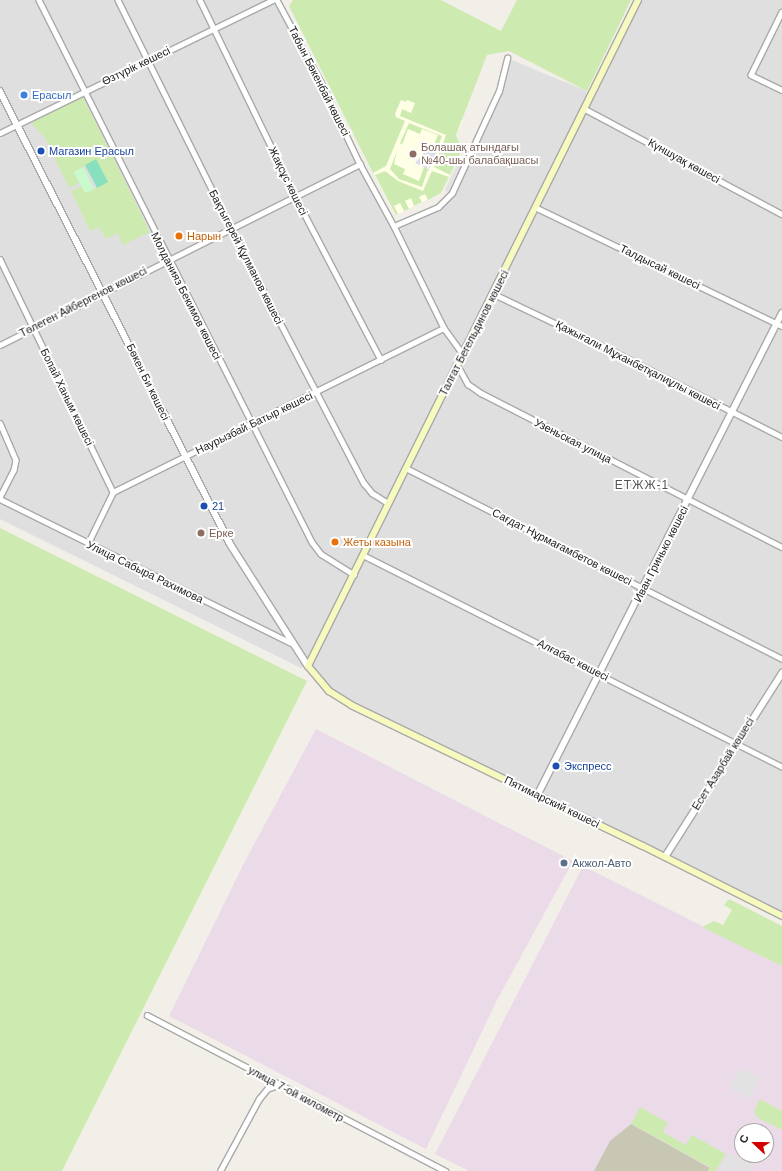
<!DOCTYPE html>
<html>
<head>
<meta charset="utf-8">
<style>
  body { margin:0 }
  #map { position:relative; width:782px; height:1171px; overflow:hidden; background:#f2efe9; font-family:Arial,sans-serif }
  div>[style] { position:absolute }
  [style*='--x'] { left:calc(var(--x)*1px); top:calc(var(--y)*1px); width:calc(var(--w)*1px); rotate:calc(var(--a)*1deg) }
  .residential>* { inset:0; background:#e0dfdf }
  .industrial>* { inset:0; background:#ebdbe8 }
  .education>* { inset:0; background:#ffffe5 }
  .construction>* { inset:0; background:#c7c7b4 }
  .grass>* { inset:0; background:#cdebb0 }
  .park>* { inset:0; background:#c8facc }
  .pitch>* { inset:0; background:#88e0be }
  .parking>* { inset:0; background:#e2e2e2 }
  .plaza>* { inset:0; background:#dddde8 }
  .roads { filter:drop-shadow(1px 0 #a9a9a9) drop-shadow(-1px 0 #a9a9a9) drop-shadow(0 1px #a9a9a9) drop-shadow(0 -1px #a9a9a9) }
  .minor>* { height:4.5px; margin:-2.25px; padding:0 2.25px; transform-origin:2.25px; border-radius:2.25px; background:#fff }
  .tertiary>* { height:5.5px; margin:-2.75px; padding:0 2.75px; transform-origin:2.75px; border-radius:2.75px; background:#fff }
  .secondary>* { height:6px; margin:-3px; padding:0 3px; transform-origin:3px; border-radius:3px; background:#f7fabf }
  .dots>* { width:11px; height:11px; translate:-50% -50%; box-sizing:border-box; border:2px solid #fff; border-radius:50% }
  span { translate:-50% -50%; white-space:nowrap; text-align:center; line-height:1.15; -webkit-text-stroke:4px #fff; paint-order:stroke }
  .street-label { font-size:11px; color:#222 }
  .shop-label { font-size:11px; color:#366cbe }
  .left { translate:0 -50%; text-align:left }
  .education-label { font-size:11px; color:#785e54 }
  .transit-label { font-size:11px; color:#164399 }
  .food-label { font-size:11px; color:#c56008 }
  .service-label { font-size:11px; color:#4e5e75 }
  .neighbourhood-label { font-size:12px; color:#555; letter-spacing:1px }
  .north { position:absolute; left:734px; top:1123px; width:40px; height:40px; box-sizing:border-box; background:#fff; border:1px solid #a7a7a7; border-radius:50%; rotate:292deg; font-size:11px; font-weight:700; line-height:16px; text-align:center; color:#222 }
  .north::after { content:''; display:block; margin:auto; width:14px; height:18px; background:#d40000; clip-path:polygon(50% 0,100% 100%,50% 72%,0 100%) }
</style>
</head>
<body>
<div id="map">
  <div class="residential">
    <div style="clip-path:polygon(0 0,277px 0,395px 226px,446px 202px,499px 91px,507px 58px,587px 91px,585px 107px,638px 0,782px 0,782px 916px,337px 697px,308px 666px,301px 668px,0 519px)"></div>
  </div>
  <div class="industrial">
    <div style="clip-path:polygon(316px 729px,573px 861px,497px 1000px,426px 1149px,169px 1016px,243px 865px)"></div>
    <div style="clip-path:polygon(evenodd,583px 866px,782px 966px,782px 1171px,469px 1171px,435px 1154px,583px 866px,742px 1131px,766px 1131px,766px 1155px,742px 1155px,742px 1131px)"></div>
  </div>
  <div class="education">
    <div style="clip-path:polygon(403px 88px,463px 120px,456px 135px,462px 150px,441px 193px,396px 215px,365px 157px)"></div>
  </div>
  <div class="construction">
    <div style="clip-path:polygon(631px 1124px,710px 1168px,708px 1171px,594px 1171px,610px 1141px)"></div>
  </div>
  <div class="grass">
    <div style="clip-path:polygon(293px 0,441px 0,501px 31px,517px 0,631px 0,587px 91px,509px 51px,487px 55px,456px 135px,462px 150px,450px 175px,434px 167px,446px 135px,400px 116px,402px 109px,411px 113px,415px 103px,407px 100px,406px 102px,401px 100px,395px 114px,396px 117px,405px 121px,386px 166px,373px 173px,289px 6px)"></div>
    <div style="clip-path:polygon(83px 97px,150px 232px,123px 245px,117px 233px,106px 239px,99px 227px,90px 231px,71px 191px,81px 186px,85px 193px,97px 188px,96px 160px,74px 172px,79px 183px,69px 188px,45px 138px,31px 123px)"></div>
    <div style="clip-path:polygon(409px 123px,442px 136px,437px 150px,432px 149px,438px 135px,422px 129px,420px 134px,408px 129px,402px 145px,400px 143px)"></div>
    <div style="clip-path:polygon(397px 151px,394px 164px,405px 169px,403px 174px,419px 181px,424px 167px,428px 169px,422px 187px,399px 179px,390px 169px)"></div>
    <div style="clip-path:polygon(385px 171px,398px 181px,423px 191px,432px 171px,449px 177px,441px 193px,428px 200px,425px 194px,419px 197px,422px 202px,414px 206px,411px 198px,405px 201px,409px 209px,404px 211px,400px 203px,394px 206px,398px 214px,396px 215px,375px 175px)"></div>
    <div style="clip-path:polygon(0 528px,307px 681px,62px 1171px,0 1171px)"></div>
    <div style="clip-path:polygon(729px 899px,782px 926px,782px 966px,702px 927px,714px 921px,723px 925px,732px 910px,724px 905px)"></div>
    <div style="clip-path:polygon(760px 1099px,782px 1111px,782px 1130px,758px 1118px,754px 1112px)"></div>
    <div style="clip-path:polygon(640px 1107px,668px 1123px,663px 1132px,686px 1145px,692px 1135px,726px 1154px,716px 1171px,708px 1171px,710px 1167px,631px 1124px)"></div>
  </div>
  <div class="park">
    <div style="clip-path:polygon(83px 167px,94px 189px,85px 193px,74px 172px)"></div>
  </div>
  <div class="pitch">
    <div style="clip-path:polygon(96px 159px,108px 182px,97px 188px,85px 165px)"></div>
  </div>
  <div class="parking">
    <div style="clip-path:polygon(458px 163px,463px 164px,450px 194px,445px 190px)"></div>
    <div style="clip-path:polygon(740px 1068px,761px 1078px,750px 1099px,730px 1088px)"></div>
    <div style="clip-path:polygon(729px 1153px,753px 1166px,751px 1171px,719px 1171px)"></div>
  </div>
  <div class="plaza">
    <div style="clip-path:polygon(422px 145px,438px 149px,428px 172px,428px 169px,415px 163px,421px 156px)"></div>
  </div>
  <div class="roads">
    <div class="minor">
      <div style="--x:39;--y:0;--w:607;--a:63.27"></div>
      <div style="--x:312;--y:542;--w:15;--a:53"></div>
      <div style="--x:321;--y:554;--w:39;--a:32"></div>
      <div style="--x:118;--y:0;--w:254;--a:63.6"></div>
      <div style="--x:231;--y:228;--w:288;--a:62.5"></div>
      <div style="--x:364;--y:483;--w:13;--a:51"></div>
      <div style="--x:372;--y:493;--w:19;--a:32"></div>
      <div style="--x:200;--y:0;--w:218;--a:64.1"></div>
      <div style="--x:295;--y:196;--w:185;--a:62.3"></div>
      <div style="--x:277;--y:0;--w:93;--a:61.8"></div>
      <div style="--x:321;--y:82;--w:91;--a:64.6"></div>
      <div style="--x:360;--y:164;--w:71;--a:61.3"></div>
      <div style="--x:394;--y:226;--w:114;--a:63.9"></div>
      <div style="--x:444;--y:328;--w:32;--a:54"></div>
      <div style="--x:782;--y:12;--w:70;--a:116.2"></div>
      <div style="--x:751;--y:75;--w:34;--a:26"></div>
      <div style="--x:585;--y:109;--w:223;--a:28.1"></div>
      <div style="--x:0;--y:133;--w:304;--a:-26"></div>
      <div style="--x:537;--y:208;--w:272;--a:25.7"></div>
      <div style="--x:394;--y:226;--w:48;--a:-23.4"></div>
      <div style="--x:438;--y:207;--w:20;--a:-45"></div>
      <div style="--x:452;--y:193;--w:112;--a:-65.3"></div>
      <div style="--x:499;--y:91;--w:34;--a:-76"></div>
      <div style="--x:0;--y:259;--w:259;--a:64.1"></div>
      <div style="--x:494;--y:294;--w:134;--a:25.6"></div>
      <div style="--x:615;--y:352;--w:187;--a:27"></div>
      <div style="--x:0;--y:345;--w:403;--a:-26.7"></div>
      <div style="--x:458;--y:366;--w:21;--a:61"></div>
      <div style="--x:468;--y:384;--w:16;--a:35"></div>
      <div style="--x:481;--y:393;--w:338;--a:27.1"></div>
      <div style="--x:0;--y:423;--w:40;--a:66.6"></div>
      <div style="--x:16;--y:460;--w:10;--a:101"></div>
      <div style="--x:14;--y:470;--w:31;--a:117"></div>
      <div style="--x:406;--y:468;--w:422;--a:26.9"></div>
      <div style="--x:0;--y:499;--w:325;--a:26.3"></div>
      <div style="--x:88;--y:543;--w:57;--a:-63.9"></div>
      <div style="--x:113;--y:492;--w:369;--a:-26.4"></div>
      <div style="--x:363;--y:555;--w:470;--a:26.8"></div>
      <div style="--x:147;--y:1015;--w:337;--a:27.6"></div>
      <div style="--x:220;--y:1171;--w:82;--a:-61.6"></div>
      <div style="--x:259;--y:1099;--w:13;--a:-51"></div>
      <div style="--x:267;--y:1089;--w:12;--a:-20"></div>
    </div>
    <div class="tertiary">
      <div style="--x:0;--y:91;--w:509;--a:63.03"></div>
      <div style="--x:231;--y:545;--w:143;--a:57.5"></div>
      <div style="--x:538;--y:794;--w:539;--a:-63.1"></div>
      <div style="--x:665;--y:857;--w:218;--a:-57.5"></div>
    </div>
    <div class="secondary">
      <div style="--x:638;--y:0;--w:743;--a:116.36"></div>
      <div style="--x:308;--y:666;--w:33;--a:50"></div>
      <div style="--x:329;--y:691;--w:26;--a:32"></div>
      <div style="--x:351;--y:705;--w:324;--a:25.8"></div>
      <div style="--x:643;--y:846;--w:156;--a:26.7"></div>
    </div>
  </div>
  <div class="dots">
    <div style="left:24px;top:95px;background:#3f7fe0"></div>
    <div style="left:41px;top:151px;background:#1a4fb4"></div>
    <div style="left:413px;top:154px;background:#8d6e63"></div>
    <div style="left:179px;top:236px;background:#e8710a"></div>
    <div style="left:204px;top:506px;background:#1a4fb4"></div>
    <div style="left:201px;top:533px;background:#8d6e63"></div>
    <div style="left:335px;top:542px;background:#e8710a"></div>
    <div style="left:556px;top:766px;background:#1a4fb4"></div>
    <div style="left:564px;top:863px;background:#5c6f8a"></div>
  </div>
  <div class="street-label">
    <span style="left:136px;top:66px;rotate:-26deg">Өзтүрік көшесі</span>
    <span style="left:319px;top:81px;rotate:63deg">Табын Бөкенбай көшесі</span>
    <span style="left:684px;top:161px;rotate:29deg">Күншуақ көшесі</span>
    <span style="left:288px;top:181px;rotate:64deg">Жақсұс көшесі</span>
    <span style="left:246px;top:257px;rotate:63deg">Бақтыгерей Құлманов көшесі</span>
    <span style="left:660px;top:267px;rotate:26deg">Талдысай көшесі</span>
    <span style="left:186px;top:296px;rotate:63deg">Молданияз Бекимов көшесі</span>
    <span style="left:83px;top:302px;rotate:-27deg">Төлеген Айбергенов көшесі</span>
    <span style="left:474px;top:333px;rotate:-63deg">Талғат Бегельдинов көшесі</span>
    <span style="left:638px;top:365px;rotate:27deg">Қажығали Мұханбетқалиұлы көшесі</span>
    <span style="left:148px;top:382px;rotate:64deg">Бөкен Би көшесі</span>
    <span style="left:67px;top:397px;rotate:64deg">Бопай Ханым көшесі</span>
    <span style="left:254px;top:423px;rotate:-26deg">Наурызбай Батыр көшесі</span>
    <span style="left:573px;top:441px;rotate:27deg">Узеньская улица</span>
    <span style="left:562px;top:547px;rotate:27deg">Сағдат Нұрмағамбетов көшесі</span>
    <span style="left:661px;top:554px;rotate:-63deg">Иван Гринько көшесі</span>
    <span style="left:145px;top:572px;rotate:26deg">Улица Сабыра Рахимова</span>
    <span style="left:573px;top:660px;rotate:27deg">Алғабас көшесі</span>
    <span style="left:723px;top:764px;rotate:-58deg">Есет Азарбай көшесі</span>
    <span style="left:552px;top:802px;rotate:26deg">Пятимарский көшесі</span>
    <span style="left:296px;top:1094px;rotate:28deg">улица 7-ой километр</span>
  </div>
  <div class="shop-label">
    <span class="left" style="left:32px;top:95px">Ерасыл</span>
  </div>
  <div class="education-label">
    <span class="left" style="left:421px;top:154px">Болашақ атындағы<br>№40-шы балабақшасы</span>
    <span class="left" style="left:209px;top:533px">Ерке</span>
  </div>
  <div class="transit-label">
    <span class="left" style="left:49px;top:151px">Магазин Ерасыл</span>
    <span class="left" style="left:212px;top:506px">21</span>
    <span class="left" style="left:564px;top:766px">Экспресс</span>
  </div>
  <div class="food-label">
    <span class="left" style="left:187px;top:236px">Нарын</span>
    <span class="left" style="left:343px;top:542px">Жеты казына</span>
  </div>
  <div class="service-label">
    <span class="left" style="left:572px;top:863px">Акжол-Авто</span>
  </div>
  <div class="neighbourhood-label">
    <span style="left:642px;top:486px">ЕТЖЖ-1</span>
  </div>
  <div class="north">С</div>
</div>
</body>
</html>
